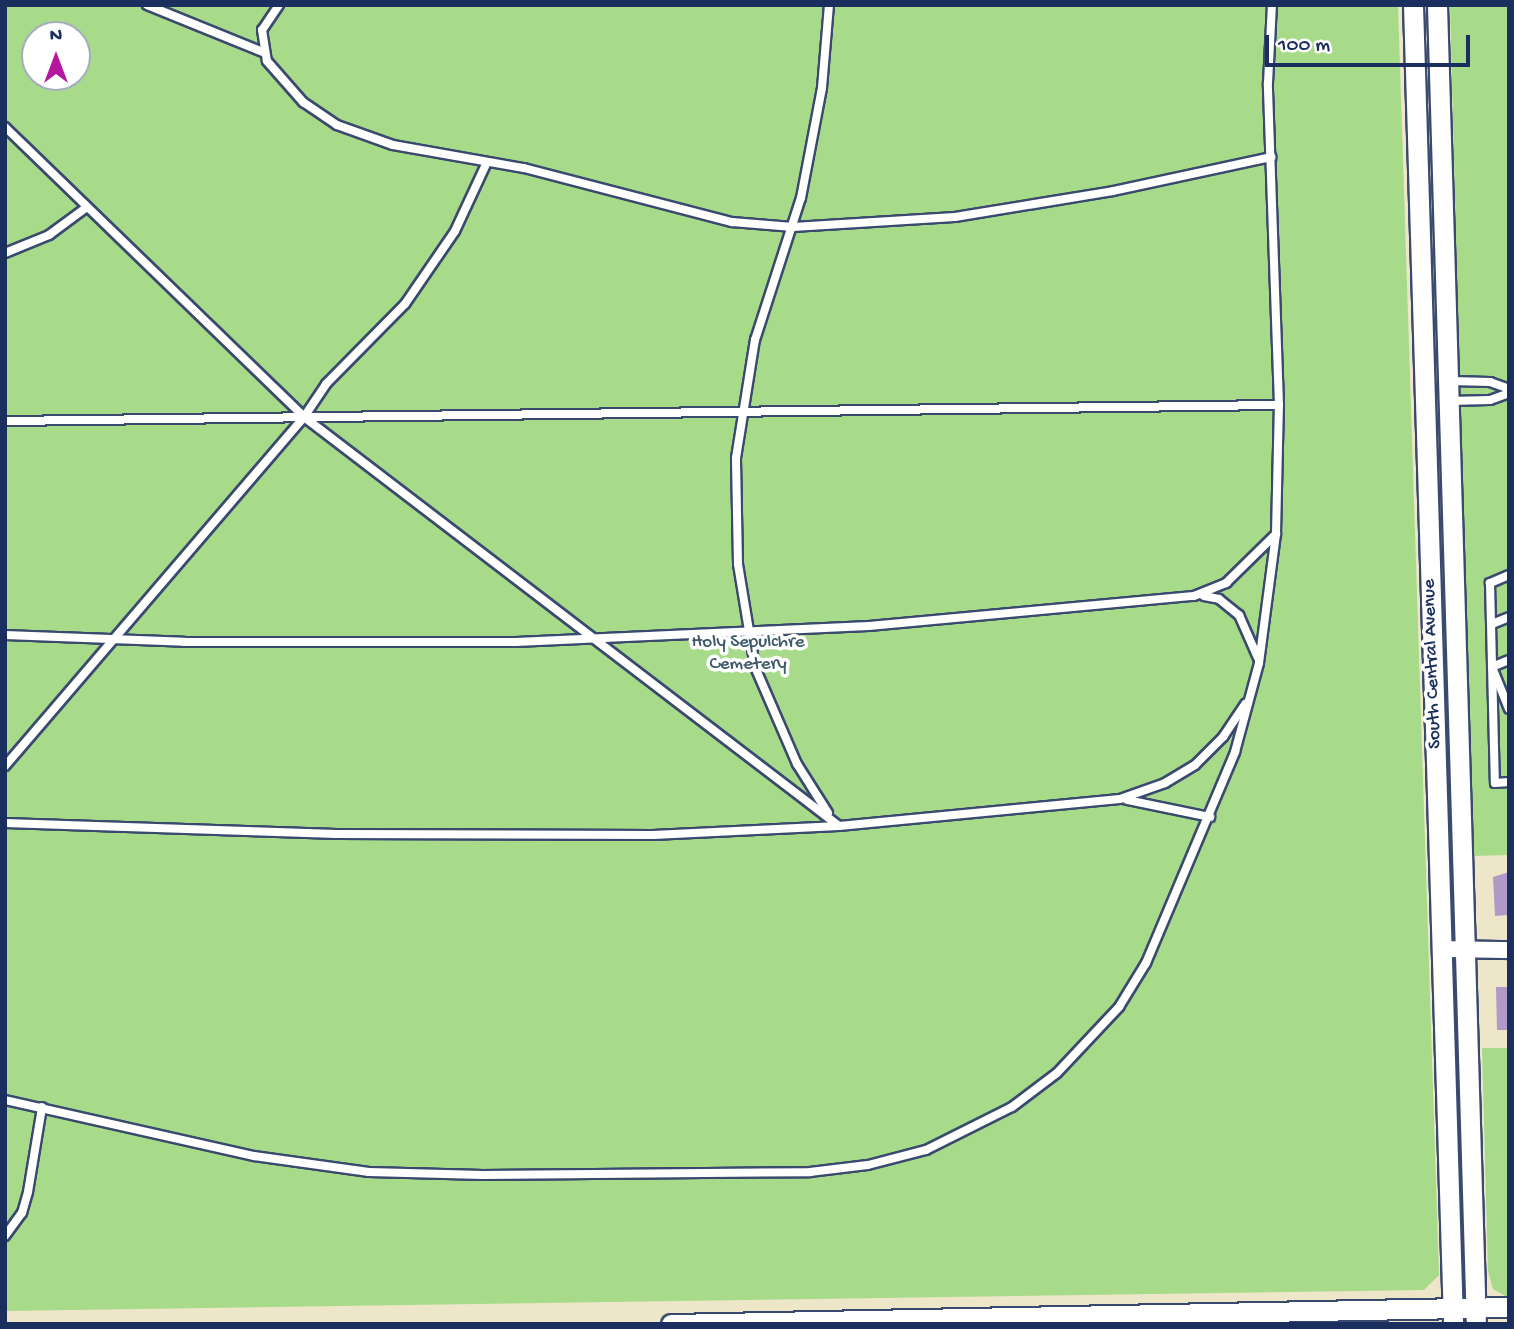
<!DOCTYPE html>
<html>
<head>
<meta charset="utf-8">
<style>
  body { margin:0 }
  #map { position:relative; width:1514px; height:1329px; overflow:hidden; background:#ede6c9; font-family:"Gochi Hand",sans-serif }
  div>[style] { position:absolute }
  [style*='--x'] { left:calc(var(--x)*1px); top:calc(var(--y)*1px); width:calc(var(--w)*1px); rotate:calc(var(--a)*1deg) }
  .green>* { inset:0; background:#a7db8a }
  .building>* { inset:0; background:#b19ac8 }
  .roads { filter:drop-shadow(2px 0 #3a4a6e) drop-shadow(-2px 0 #3a4a6e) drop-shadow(0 2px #3a4a6e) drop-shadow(0 -2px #3a4a6e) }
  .service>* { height:8px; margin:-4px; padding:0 4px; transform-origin:4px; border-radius:4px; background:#fff }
  .minor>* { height:16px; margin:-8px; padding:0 8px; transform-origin:8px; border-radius:8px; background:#fff }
  .tertiary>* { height:19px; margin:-9.5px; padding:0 9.5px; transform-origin:9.5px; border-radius:9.5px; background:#fff }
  span { translate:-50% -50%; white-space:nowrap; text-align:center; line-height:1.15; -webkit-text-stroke:7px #fff; paint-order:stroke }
  .park-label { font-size:19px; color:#3e5a69 }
  .street-label { font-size:19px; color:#1b2f5e }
  .frame { position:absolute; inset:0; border:7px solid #1b2f5e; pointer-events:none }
  .north { position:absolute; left:21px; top:21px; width:70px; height:70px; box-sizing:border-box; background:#fff; border:2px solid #a4acbf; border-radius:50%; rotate:0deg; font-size:19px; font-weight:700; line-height:28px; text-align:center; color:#1b2f5e }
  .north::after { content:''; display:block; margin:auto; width:24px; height:32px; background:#b5179e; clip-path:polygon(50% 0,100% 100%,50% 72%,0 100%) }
  .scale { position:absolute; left:1265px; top:35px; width:205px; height:32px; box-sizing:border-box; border:4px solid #1b2f5e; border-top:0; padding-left:9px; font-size:21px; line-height:24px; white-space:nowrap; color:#1b2f5e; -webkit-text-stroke:5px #fff; paint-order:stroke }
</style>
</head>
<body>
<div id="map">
  <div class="green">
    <div style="clip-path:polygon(evenodd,5px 5px,1398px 5px,1439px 1275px,1424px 1290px,5px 1311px,5px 5px,35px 35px,77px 35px,77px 77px,35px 77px,35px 35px)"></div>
    <div style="clip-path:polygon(1450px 5px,1509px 5px,1509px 855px,1472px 856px)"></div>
    <div style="clip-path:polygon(1482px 1048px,1509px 1048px,1509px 1298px,1493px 1289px,1488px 1271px)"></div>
  </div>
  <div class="building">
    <div style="clip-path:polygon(1509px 872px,1509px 915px,1495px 916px,1493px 877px)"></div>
    <div style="clip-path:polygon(1496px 987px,1509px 987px,1509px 1030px,1497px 1030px)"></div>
  </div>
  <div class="roads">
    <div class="service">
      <div style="--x:147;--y:5;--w:125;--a:22.1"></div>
      <div style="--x:279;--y:5;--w:30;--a:124"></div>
      <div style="--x:262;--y:30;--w:31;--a:81"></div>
      <div style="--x:267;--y:61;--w:55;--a:48.7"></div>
      <div style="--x:303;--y:102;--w:41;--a:34.1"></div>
      <div style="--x:337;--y:125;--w:59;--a:19.7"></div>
      <div style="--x:393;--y:145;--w:133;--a:10"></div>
      <div style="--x:524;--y:168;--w:215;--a:14.6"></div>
      <div style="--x:732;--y:222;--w:61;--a:4.7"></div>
      <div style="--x:793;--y:227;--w:162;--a:-3.5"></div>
      <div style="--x:955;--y:217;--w:160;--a:-9.3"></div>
      <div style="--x:1113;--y:191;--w:162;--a:-12.1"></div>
      <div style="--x:5;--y:127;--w:417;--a:44.1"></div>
      <div style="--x:304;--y:417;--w:673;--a:37.4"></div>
      <div style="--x:5;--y:253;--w:48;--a:-22.2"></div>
      <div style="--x:49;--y:235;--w:47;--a:-36.4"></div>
      <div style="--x:1450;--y:381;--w:40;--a:1.4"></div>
      <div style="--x:1490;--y:382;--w:20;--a:20"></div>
      <div style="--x:1449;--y:401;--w:41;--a:-1.4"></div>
      <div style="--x:1490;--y:400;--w:20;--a:-20"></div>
      <div style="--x:5;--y:421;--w:1274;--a:-0.72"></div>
      <div style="--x:1509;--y:575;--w:21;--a:157"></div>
      <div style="--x:1490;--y:583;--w:200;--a:88.6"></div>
      <div style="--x:1495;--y:783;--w:14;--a:-4"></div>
      <div style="--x:1204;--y:596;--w:15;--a:11"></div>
      <div style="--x:1219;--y:599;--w:26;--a:39"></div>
      <div style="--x:1239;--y:615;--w:47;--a:66.2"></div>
      <div style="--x:1492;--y:624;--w:18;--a:-22"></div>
      <div style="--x:5;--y:635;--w:179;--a:2.2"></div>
      <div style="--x:184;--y:642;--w:332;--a:0"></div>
      <div style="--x:516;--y:642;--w:353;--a:-2.6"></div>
      <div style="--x:869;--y:626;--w:326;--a:-5.3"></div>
      <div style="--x:1194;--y:596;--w:35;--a:-22"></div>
      <div style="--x:1226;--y:583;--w:70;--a:-44.4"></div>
      <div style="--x:1509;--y:660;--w:18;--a:158"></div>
      <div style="--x:1492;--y:667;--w:45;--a:68"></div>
      <div style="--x:5;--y:766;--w:460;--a:-49.4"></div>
      <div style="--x:304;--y:417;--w:40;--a:-56"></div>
      <div style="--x:326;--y:384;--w:112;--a:-45.4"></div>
      <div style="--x:405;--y:304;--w:88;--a:-55.6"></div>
      <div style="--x:455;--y:231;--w:76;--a:-65.1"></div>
      <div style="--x:1127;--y:800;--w:85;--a:11.6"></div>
      <div style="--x:828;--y:813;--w:58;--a:-122.3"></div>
      <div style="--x:797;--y:764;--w:106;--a:-113.4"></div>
      <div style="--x:755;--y:667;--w:104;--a:-99.4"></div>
      <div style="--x:738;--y:564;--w:106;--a:-91.1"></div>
      <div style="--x:736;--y:458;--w:120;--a:-80.9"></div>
      <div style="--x:755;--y:340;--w:149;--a:-72.1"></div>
      <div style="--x:801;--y:198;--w:112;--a:-79.2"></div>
      <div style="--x:822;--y:88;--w:83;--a:-85.2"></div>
      <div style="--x:5;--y:823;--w:332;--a:1.9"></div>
      <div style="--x:337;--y:834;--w:316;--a:0.2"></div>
      <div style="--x:653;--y:835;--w:186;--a:-2.8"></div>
      <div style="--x:839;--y:826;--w:282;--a:-5.5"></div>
      <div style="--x:1120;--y:799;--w:48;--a:-19.6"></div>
      <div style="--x:1165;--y:783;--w:35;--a:-31"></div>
      <div style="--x:1195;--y:765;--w:40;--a:-45"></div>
      <div style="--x:1223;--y:737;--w:40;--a:-56"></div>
      <div style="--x:5;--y:1100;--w:255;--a:12.7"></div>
      <div style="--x:254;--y:1156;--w:116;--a:7.9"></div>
      <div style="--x:369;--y:1172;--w:114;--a:1.5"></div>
      <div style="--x:483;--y:1175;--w:327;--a:-0.5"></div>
      <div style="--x:810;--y:1172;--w:58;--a:-6.9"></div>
      <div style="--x:868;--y:1165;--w:60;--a:-14.5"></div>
      <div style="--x:926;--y:1150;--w:96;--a:-26.6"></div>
      <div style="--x:1012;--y:1107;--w:56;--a:-37.1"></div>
      <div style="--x:1057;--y:1073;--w:91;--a:-46.8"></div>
      <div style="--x:1119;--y:1007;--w:52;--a:-58.5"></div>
      <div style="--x:1146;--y:963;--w:229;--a:-67.1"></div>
      <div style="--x:1235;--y:752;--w:92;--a:-74.9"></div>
      <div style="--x:1259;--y:663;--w:130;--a:-82.5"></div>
      <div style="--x:1276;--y:534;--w:129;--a:-88.7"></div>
      <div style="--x:1279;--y:405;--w:322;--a:-92"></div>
      <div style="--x:1268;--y:83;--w:78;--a:-87.1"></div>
      <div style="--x:5;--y:1236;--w:29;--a:-54"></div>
      <div style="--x:22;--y:1213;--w:22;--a:-74"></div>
      <div style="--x:28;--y:1192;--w:86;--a:-80.6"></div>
    </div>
    <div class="minor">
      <div style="--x:1442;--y:949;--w:67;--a:0.9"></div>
    </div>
    <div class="tertiary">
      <div style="--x:1413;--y:5;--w:1320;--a:88.26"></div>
      <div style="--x:1437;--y:5;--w:1320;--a:88.31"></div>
      <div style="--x:671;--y:1324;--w:838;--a:-1.16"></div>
    </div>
  </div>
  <div class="park-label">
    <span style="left:748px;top:654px">Holy Sepulchre<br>Cemetery</span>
  </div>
  <div class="street-label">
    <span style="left:1433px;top:664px;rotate:-92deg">South Central Avenue</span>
  </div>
  <div class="frame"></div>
  <div class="north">N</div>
  <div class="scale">100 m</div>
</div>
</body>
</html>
